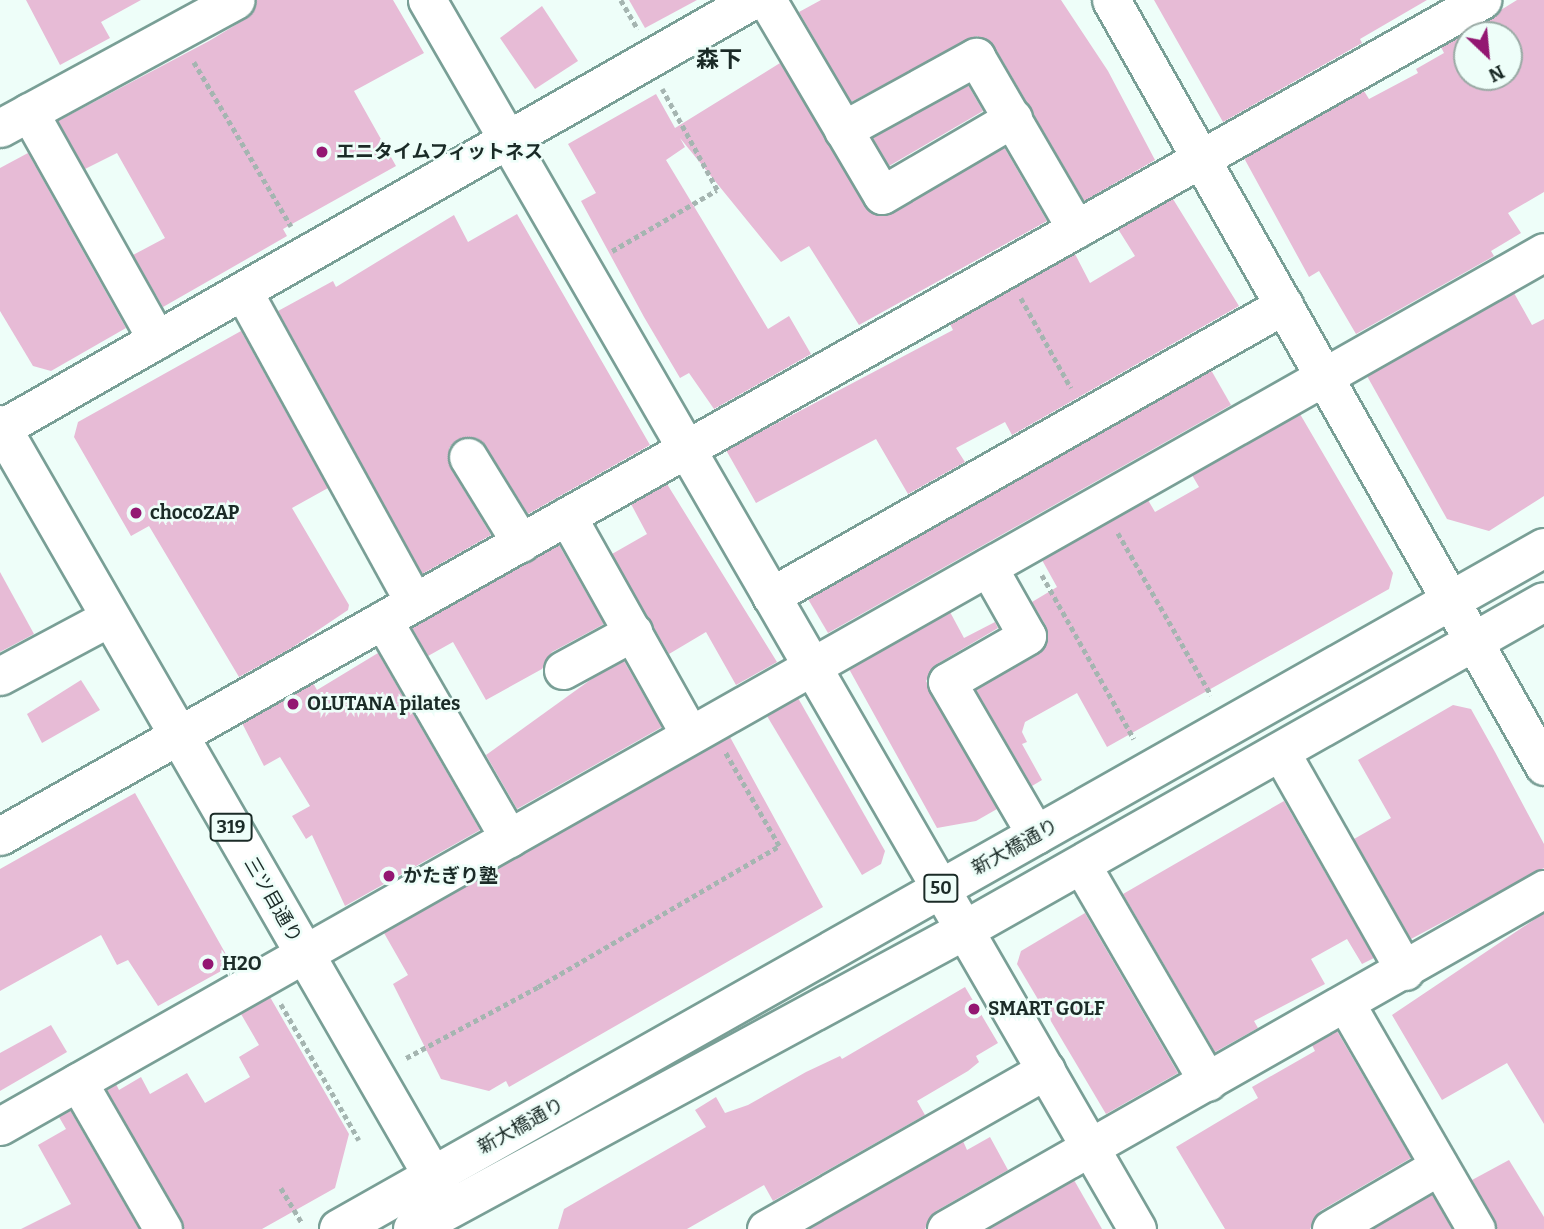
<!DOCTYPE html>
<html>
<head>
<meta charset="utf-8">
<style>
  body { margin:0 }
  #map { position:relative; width:1544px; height:1229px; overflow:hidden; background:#eefef9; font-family:Bitter,"Noto Sans JP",serif }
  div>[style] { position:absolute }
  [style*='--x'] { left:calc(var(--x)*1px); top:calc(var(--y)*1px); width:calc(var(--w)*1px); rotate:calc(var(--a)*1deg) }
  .building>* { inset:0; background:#e7bbd6 }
  .path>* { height:4.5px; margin-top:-2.25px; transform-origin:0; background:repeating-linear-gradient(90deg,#a5b5b1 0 5px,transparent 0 8.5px) }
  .roads { filter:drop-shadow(2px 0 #799f96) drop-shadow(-2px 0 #799f96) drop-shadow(0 2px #799f96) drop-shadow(0 -2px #799f96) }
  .minor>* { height:37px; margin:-18.5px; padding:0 18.5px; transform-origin:18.5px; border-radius:18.5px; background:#fff }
  .major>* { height:38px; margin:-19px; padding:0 19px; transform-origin:19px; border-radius:19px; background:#fff }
  .dots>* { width:19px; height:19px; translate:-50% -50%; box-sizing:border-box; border:4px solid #eefef9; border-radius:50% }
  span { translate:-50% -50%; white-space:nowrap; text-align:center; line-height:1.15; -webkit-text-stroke:5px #eefef9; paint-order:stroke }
  .shield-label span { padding:2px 5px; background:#eefef9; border:2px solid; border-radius:5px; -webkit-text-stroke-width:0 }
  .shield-label { font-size:18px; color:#1b2b27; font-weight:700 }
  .poi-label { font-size:19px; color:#1b2b27; font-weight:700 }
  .left { translate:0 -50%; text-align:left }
  .street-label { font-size:19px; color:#1b2b27 }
  .quarter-label { font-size:23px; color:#1b2b27; font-weight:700 }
  .north { position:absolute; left:1453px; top:21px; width:70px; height:70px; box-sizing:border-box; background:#eefef9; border:2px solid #9aaaa5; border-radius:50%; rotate:154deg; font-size:19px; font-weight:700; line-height:28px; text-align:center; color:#1b2b27 }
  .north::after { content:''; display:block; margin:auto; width:24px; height:32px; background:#931772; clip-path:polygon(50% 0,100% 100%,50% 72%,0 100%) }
</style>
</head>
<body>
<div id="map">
  <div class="building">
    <div style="clip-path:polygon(26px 0,141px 0,101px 22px,110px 38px,60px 65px)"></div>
    <div style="clip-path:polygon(257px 0,393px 0,424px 53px,354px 91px,396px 166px,283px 229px,287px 236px,163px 307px,133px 255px,165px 238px,117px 153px,85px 169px,58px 121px,209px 41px,247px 18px)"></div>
    <div style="clip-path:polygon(629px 0,697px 0,645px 28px)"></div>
    <div style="clip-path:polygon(821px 0,1061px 0,1108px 71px,1155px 160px,1084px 201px,994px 46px,977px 36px,851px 102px,799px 12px)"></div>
    <div style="clip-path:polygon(1154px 0,1427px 0,1360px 39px,1362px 43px,1223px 122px)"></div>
    <div style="clip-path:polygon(evenodd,1517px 0,1544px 0,1544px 192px,1508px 213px,1521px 233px,1491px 251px,1494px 256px,1356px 334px,1319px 271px,1309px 277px,1244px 158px,1364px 91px,1369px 99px,1418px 73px,1416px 69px,1444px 53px,1441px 47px,1517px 0,1467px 35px,1509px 35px,1509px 77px,1467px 77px,1467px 35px)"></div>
    <div style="clip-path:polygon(542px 6px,578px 61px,535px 89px,500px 38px)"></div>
    <div style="clip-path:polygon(780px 63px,871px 213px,893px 213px,1004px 147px,1047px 221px,859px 325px,809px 246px,781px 262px,680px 138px,685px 147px,666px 160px,768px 329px,789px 316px,811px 354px,714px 409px,689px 373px,680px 378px,644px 317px,581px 201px,596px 193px,568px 144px,656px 94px,675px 128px)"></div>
    <div style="clip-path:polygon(968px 85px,983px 111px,889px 166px,873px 138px)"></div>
    <div style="clip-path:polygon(28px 153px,126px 328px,51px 371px,33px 366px,0 311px,0 168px)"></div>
    <div style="clip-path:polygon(1173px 199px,1239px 306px,1012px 435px,1005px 422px,956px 448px,965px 462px,908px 494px,876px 439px,756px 503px,726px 450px,953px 330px,950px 324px,1075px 254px,1090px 283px,1135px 256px,1118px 229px)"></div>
    <div style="clip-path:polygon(517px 214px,650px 445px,528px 514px,485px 445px,477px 438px,458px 439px,449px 448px,450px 467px,491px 535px,422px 574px,278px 311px,333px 281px,336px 287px,454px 215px,468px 242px)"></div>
    <div style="clip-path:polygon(1514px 293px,1532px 325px,1544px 319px,1544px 496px,1489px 531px,1447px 519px,1367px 376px)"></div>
    <div style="clip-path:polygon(241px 331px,328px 488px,292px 508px,349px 605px,348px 610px,293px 647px,239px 677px,149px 526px,131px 536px,74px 437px,78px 422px)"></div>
    <div style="clip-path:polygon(1211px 370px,1231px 405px,828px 633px,808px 599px)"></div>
    <div style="clip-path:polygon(1300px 414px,1393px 573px,1389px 589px,1107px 747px,1077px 693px,1025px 722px,1022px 732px,1027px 742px,1022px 744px,1042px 780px,1032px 786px,976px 690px,1045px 646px,1046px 626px,1032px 602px,1057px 587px,1042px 560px,1148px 500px,1155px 512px,1199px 487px,1192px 475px)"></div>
    <div style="clip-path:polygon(667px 484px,777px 662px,736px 685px,706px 632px,669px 654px,612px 554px,647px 534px,631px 504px)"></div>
    <div style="clip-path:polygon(559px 545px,604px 624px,552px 652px,542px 669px,486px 700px,453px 642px,428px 656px,412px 628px)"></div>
    <div style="clip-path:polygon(0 572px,34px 634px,0 652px)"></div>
    <div style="clip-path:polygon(950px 612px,964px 638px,995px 622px,998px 628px,937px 664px,926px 681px,997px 809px,976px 821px,937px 828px,849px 669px)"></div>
    <div style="clip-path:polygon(378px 653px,480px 830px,345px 906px,312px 835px,306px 839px,292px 816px,310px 806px,280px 757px,264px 766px,242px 723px,313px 683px,317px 690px)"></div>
    <div style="clip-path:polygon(624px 661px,662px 727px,517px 809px,486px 755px,593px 678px)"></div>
    <div style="clip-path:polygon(81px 680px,100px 710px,42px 743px,27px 714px)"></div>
    <div style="clip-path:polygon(798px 698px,885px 851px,881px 864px,862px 875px,767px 716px)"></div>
    <div style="clip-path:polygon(1453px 705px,1471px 709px,1495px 752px,1544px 844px,1544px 868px,1411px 939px,1354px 839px,1391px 818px,1358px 760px)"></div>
    <div style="clip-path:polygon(730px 737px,823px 907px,509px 1087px,506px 1081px,489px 1091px,441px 1079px,393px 984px,408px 975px,384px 933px)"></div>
    <div style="clip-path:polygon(135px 793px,232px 965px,158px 1006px,128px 960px,117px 965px,101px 935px,0 991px,0 869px)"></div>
    <div style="clip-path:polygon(1284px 801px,1374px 958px,1362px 964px,1347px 939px,1311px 959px,1325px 984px,1254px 1021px,1258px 1028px,1215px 1052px,1123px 894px)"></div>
    <div style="clip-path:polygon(1085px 913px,1178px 1073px,1106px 1114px,1017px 964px,1021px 951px)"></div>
    <div style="clip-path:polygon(1544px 913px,1544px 1124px,1507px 1063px,1442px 1100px,1392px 1015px)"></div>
    <div style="clip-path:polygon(965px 987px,998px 1043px,976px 1056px,979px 1062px,968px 1071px,917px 1101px,925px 1115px,773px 1201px,764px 1185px,687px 1229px,558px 1229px,564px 1209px,706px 1127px,695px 1110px,716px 1097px,725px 1113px,748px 1105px,806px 1072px,840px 1056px,842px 1059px)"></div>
    <div style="clip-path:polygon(270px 997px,349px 1134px,335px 1188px,262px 1229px,184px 1229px,107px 1090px,116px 1084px,119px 1090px,141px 1077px,150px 1094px,187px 1073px,205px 1103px,250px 1077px,239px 1057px,259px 1045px,241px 1014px)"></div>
    <div style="clip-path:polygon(51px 1025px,67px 1052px,0 1091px,0 1053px)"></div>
    <div style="clip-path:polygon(1337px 1031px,1411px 1158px,1320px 1211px,1310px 1229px,1225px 1229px,1176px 1147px,1258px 1098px,1252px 1087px,1315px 1051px,1312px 1045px)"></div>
    <div style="clip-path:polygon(70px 1110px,139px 1229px,21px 1229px,71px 1204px,38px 1145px,66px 1129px,59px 1117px)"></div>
    <div style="clip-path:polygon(990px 1137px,1008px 1170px,936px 1211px,925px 1229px,809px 1229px,963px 1141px,967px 1150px)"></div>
    <div style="clip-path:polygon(1509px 1160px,1544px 1217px,1544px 1229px,1497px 1229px,1472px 1180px)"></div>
    <div style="clip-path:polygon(1074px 1180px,1102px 1229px,988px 1229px)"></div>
    <div style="clip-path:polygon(1432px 1194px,1452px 1229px,1373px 1229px)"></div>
  </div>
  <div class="path">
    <div style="--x:621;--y:0;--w:34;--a:60"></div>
    <div style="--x:194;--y:62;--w:191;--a:59.4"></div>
    <div style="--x:612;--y:251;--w:121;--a:-30.2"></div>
    <div style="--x:717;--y:190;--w:115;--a:-118.6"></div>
    <div style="--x:1021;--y:298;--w:103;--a:60.9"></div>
    <div style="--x:1118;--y:533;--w:187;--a:60.1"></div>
    <div style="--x:1042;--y:575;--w:188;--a:60.7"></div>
    <div style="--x:281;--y:1004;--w:157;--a:60.2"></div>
    <div style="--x:406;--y:1058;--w:150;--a:-28.3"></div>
    <div style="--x:538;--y:987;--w:279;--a:-30.3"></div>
    <div style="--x:779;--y:846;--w:108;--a:-119.9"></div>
    <div style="--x:281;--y:1188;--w:41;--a:59"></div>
  </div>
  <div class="roads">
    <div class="minor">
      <div style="--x:427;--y:0;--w:1419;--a:59.98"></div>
      <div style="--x:767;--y:0;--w:226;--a:59.5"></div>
      <div style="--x:882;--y:195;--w:152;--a:-30.4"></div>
      <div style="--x:1111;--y:0;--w:880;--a:60.52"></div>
      <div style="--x:29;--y:112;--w:261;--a:60.7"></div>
      <div style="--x:0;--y:128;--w:268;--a:-28.5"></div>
      <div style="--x:843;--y:130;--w:152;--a:-28.8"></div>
      <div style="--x:976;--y:57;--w:199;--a:59.8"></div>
      <div style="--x:243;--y:291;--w:355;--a:61.2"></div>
      <div style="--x:0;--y:429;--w:866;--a:-29.7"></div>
      <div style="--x:468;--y:457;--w:101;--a:58.4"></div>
      <div style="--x:567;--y:516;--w:251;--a:60.7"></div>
      <div style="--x:988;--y:567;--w:79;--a:60.5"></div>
      <div style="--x:1027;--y:636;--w:92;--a:150.1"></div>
      <div style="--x:947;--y:682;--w:177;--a:59.8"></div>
      <div style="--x:771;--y:596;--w:590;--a:-29.56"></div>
      <div style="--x:383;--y:620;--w:252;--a:60"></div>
      <div style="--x:563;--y:670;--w:80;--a:-28.5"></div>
      <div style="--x:0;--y:676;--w:125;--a:-28.2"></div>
      <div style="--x:1280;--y:751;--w:253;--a:60.4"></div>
      <div style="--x:0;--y:836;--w:1702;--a:-29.43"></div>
      <div style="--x:1081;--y:864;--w:252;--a:59.8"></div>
      <div style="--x:1346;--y:1004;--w:260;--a:60"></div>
      <div style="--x:78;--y:1082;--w:170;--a:60"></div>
      <div style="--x:0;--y:1126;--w:1774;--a:-29.51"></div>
      <div style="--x:766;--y:1229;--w:322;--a:-29.6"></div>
      <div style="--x:946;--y:1229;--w:688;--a:-29.62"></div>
      <div style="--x:1331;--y:1229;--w:125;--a:-30.3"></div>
    </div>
    <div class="major">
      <div style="--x:0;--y:425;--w:891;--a:60.04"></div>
      <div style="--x:339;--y:1229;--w:1384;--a:-29.47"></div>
      <div style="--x:413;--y:1229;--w:628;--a:-28.44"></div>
      <div style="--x:965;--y:930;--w:665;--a:-29.53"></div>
    </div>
  </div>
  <div class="dots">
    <div style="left:322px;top:152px;background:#931772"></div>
    <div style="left:136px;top:513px;background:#931772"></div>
    <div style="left:293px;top:704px;background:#931772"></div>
    <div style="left:389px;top:876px;background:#931772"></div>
    <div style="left:208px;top:964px;background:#931772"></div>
    <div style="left:974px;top:1009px;background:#931772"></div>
  </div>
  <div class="shield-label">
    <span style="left:231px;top:827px">319</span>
    <span style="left:941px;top:888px">50</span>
  </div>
  <div class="poi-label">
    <span class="left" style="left:336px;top:152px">エニタイムフィットネス</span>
    <span class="left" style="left:150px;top:513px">chocoZAP</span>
    <span class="left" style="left:307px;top:704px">OLUTANA pilates</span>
    <span class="left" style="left:403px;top:876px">かたぎり塾</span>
    <span class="left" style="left:222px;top:964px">H2O</span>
    <span class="left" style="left:988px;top:1009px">SMART GOLF</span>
  </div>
  <div class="street-label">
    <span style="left:1015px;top:847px;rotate:-29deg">新大橋通り</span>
    <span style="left:273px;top:900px;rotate:60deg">三ツ目通り</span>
    <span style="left:521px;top:1126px;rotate:-29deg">新大橋通り</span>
  </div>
  <div class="quarter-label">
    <span style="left:719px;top:59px">森下</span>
  </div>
  <div class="north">N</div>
</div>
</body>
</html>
